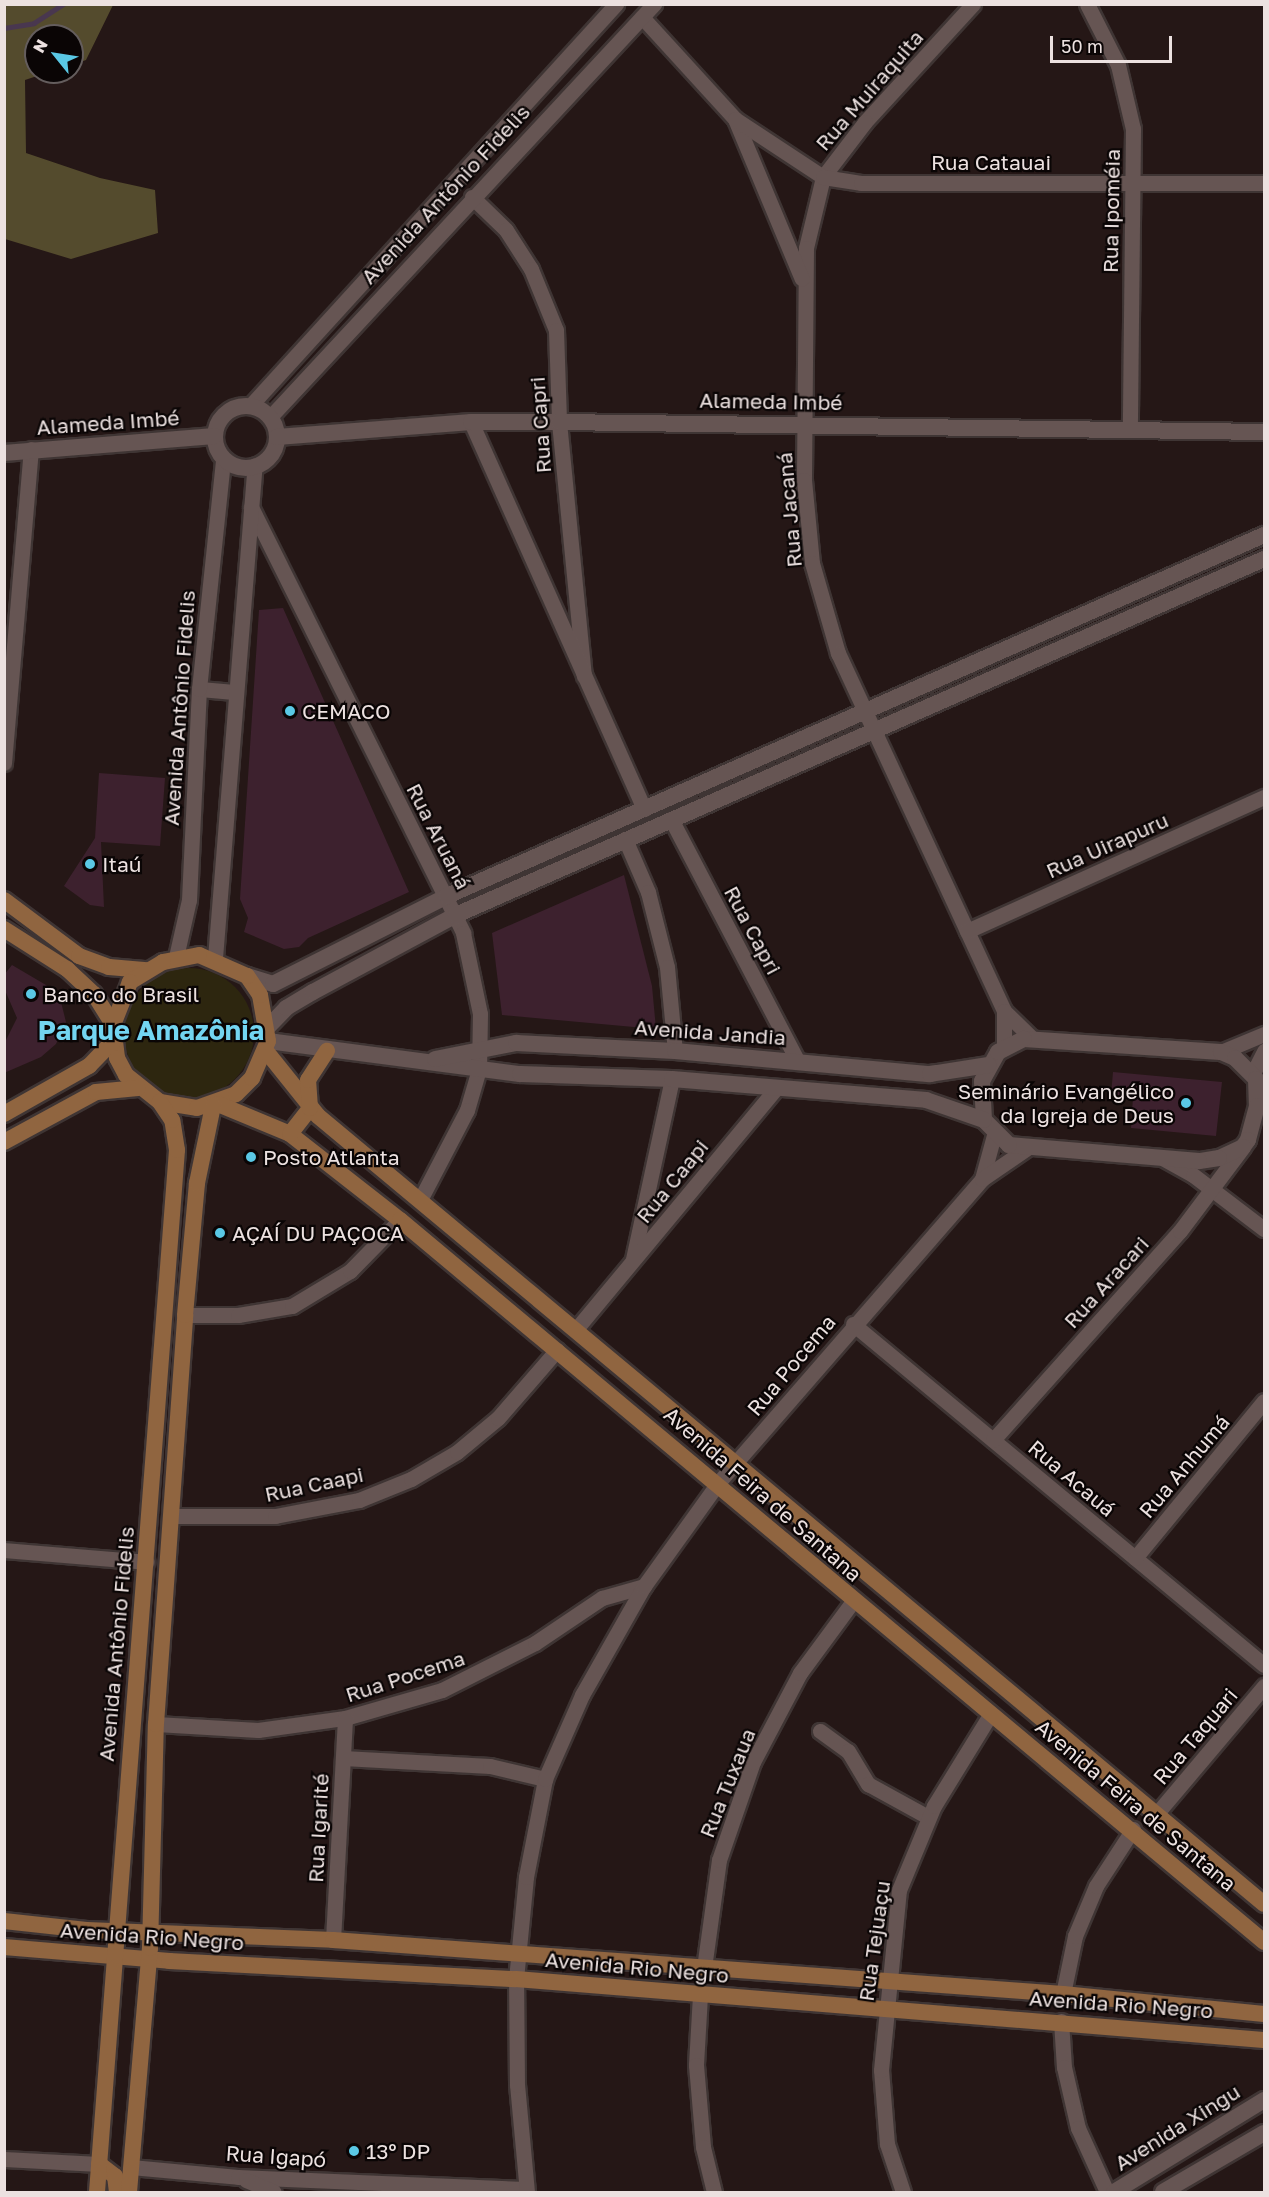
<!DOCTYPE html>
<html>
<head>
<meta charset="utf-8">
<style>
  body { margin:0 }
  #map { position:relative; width:1269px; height:2197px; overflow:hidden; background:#251716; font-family:"Golos Text",sans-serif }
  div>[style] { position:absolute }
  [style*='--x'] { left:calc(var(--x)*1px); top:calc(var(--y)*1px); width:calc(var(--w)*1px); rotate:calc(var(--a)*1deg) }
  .green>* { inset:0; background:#2d260f }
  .round { border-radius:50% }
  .forest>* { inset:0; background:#544b2d }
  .stream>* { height:4.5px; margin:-2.25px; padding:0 2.25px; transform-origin:2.25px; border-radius:2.25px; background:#49374f }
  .building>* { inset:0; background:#3d212e }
  .roads { filter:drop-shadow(2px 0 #3f3534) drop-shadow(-2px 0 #3f3534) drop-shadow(0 2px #3f3534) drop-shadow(0 -2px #3f3534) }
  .minor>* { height:15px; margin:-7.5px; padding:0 7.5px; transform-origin:7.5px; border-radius:7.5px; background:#665553 }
  .tertiary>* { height:16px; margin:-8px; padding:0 8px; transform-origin:8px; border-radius:8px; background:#665553 }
  .tertiary>.ring { margin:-8px; padding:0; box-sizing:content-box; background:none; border:16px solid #665553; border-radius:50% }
  .secondary>* { height:16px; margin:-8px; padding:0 8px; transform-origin:8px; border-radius:8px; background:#906540 }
  .dots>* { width:16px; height:16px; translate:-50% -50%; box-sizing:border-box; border:3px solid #0a0505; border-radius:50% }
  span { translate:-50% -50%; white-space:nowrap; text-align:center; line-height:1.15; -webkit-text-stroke:4.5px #0a0505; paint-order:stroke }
  .street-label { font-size:21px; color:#ece1e0 }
  .poi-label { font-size:21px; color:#ece1e0 }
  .left { translate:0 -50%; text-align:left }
  .right { translate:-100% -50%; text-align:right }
  .district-label { font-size:27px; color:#73d5f1; font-weight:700 }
  .frame { position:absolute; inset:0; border:6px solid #ece1e0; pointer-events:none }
  .north { position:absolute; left:24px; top:24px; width:60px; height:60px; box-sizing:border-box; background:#0a0505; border:2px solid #645d5d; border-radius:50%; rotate:300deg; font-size:16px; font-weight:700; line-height:24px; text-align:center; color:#ece1e0 }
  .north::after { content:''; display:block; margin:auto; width:21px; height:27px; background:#5ac8e5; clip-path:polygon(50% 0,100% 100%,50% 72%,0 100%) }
  .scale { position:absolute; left:1050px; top:36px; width:122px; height:27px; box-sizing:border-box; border:3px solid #ece1e0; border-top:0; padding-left:8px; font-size:18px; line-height:21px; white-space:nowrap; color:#ece1e0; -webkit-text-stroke:4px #0a0505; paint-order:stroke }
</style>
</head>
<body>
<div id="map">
  <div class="green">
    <div class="round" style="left:124px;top:968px;width:130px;height:130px"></div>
  </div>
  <div class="forest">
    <div style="clip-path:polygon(4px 5px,113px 5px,86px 60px,72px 65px,72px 36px,36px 36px,36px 72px,49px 72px,25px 80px,26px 153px,100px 178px,155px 190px,158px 233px,71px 259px,5px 239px)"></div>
  </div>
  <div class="stream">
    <div style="--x:4;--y:28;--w:30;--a:-9"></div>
    <div style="--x:34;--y:23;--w:35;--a:-33"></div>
  </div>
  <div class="building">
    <div style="clip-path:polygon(283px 608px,409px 892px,308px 938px,299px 947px,284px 949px,244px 932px,248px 918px,240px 899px,259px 610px)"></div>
    <div style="clip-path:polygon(99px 773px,165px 778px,160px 846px,101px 842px,104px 907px,90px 905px,64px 886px,95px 838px)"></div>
    <div style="clip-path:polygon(624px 875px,652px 986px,656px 1029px,502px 1015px,492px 933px)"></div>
    <div style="clip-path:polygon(12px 965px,46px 985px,61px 1002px,66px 1022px,56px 1044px,41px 1057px,4px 1073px,4px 1044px,17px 1018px,4px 988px,4px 975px)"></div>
    <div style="clip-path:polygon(1113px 1072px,1222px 1082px,1216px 1136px,1131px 1128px,1133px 1097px,1111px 1095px)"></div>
  </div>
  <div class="roads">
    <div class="minor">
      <div style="--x:973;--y:4;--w:160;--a:132.5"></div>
      <div style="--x:865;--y:122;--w:69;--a:127.4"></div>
      <div style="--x:823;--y:177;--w:73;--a:103.5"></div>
      <div style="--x:806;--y:248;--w:232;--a:90.5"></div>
      <div style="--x:804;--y:480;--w:83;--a:84.5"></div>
      <div style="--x:812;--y:563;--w:94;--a:73.9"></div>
      <div style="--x:838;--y:653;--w:395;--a:65.1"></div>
      <div style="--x:1004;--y:1011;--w:40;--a:44"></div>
      <div style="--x:1087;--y:4;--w:68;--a:63.1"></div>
      <div style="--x:1118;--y:65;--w:66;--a:76.8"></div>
      <div style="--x:1133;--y:129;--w:298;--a:90.6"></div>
      <div style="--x:642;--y:17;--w:138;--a:47.6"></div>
      <div style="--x:735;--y:119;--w:173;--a:67.3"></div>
      <div style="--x:735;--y:119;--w:105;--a:33.4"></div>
      <div style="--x:823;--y:177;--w:38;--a:9"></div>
      <div style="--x:861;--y:183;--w:403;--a:0"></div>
      <div style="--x:472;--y:197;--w:47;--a:44.1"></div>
      <div style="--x:506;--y:230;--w:46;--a:57.3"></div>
      <div style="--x:531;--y:269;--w:66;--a:67.7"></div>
      <div style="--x:556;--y:330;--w:92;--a:88.1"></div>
      <div style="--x:559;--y:422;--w:255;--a:84.4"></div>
      <div style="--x:250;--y:406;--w:544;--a:-47.68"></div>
      <div style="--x:271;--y:416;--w:563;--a:-47.09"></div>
      <div style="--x:471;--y:422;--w:424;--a:65.9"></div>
      <div style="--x:251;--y:507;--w:476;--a:63.5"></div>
      <div style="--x:463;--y:933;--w:83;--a:78.1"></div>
      <div style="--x:480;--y:1014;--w:55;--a:91"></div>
      <div style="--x:479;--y:1069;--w:43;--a:106.3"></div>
      <div style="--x:467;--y:1110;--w:99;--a:117.6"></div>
      <div style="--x:199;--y:689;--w:36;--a:5"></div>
      <div style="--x:4;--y:763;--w:315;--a:-85.1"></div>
      <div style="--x:671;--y:819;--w:272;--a:62.4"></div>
      <div style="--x:625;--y:839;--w:58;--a:66.5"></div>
      <div style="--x:648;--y:892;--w:77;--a:75.8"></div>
      <div style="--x:667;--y:967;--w:84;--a:84.6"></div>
      <div style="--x:967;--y:931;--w:326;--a:-24.3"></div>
      <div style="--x:176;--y:957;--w:58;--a:-77.2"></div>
      <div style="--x:189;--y:900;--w:211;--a:-87.3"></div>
      <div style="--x:199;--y:689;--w:230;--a:-84"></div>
      <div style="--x:215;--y:958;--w:494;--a:-85.4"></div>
      <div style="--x:1004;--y:1047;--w:36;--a:-90"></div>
      <div style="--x:1221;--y:1052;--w:47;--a:-22.7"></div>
      <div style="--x:1253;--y:1073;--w:25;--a:-63"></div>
      <div style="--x:1164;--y:1159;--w:33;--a:29"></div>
      <div style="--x:1193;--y:1175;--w:89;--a:37.3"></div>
      <div style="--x:982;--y:1179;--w:46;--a:-74.7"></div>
      <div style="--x:633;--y:1259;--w:184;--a:-77.8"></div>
      <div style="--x:185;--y:1315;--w:53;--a:0"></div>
      <div style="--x:238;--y:1315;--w:55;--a:-9.5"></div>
      <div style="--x:292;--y:1306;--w:68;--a:-31.1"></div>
      <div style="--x:350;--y:1271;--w:71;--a:-45.6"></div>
      <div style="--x:853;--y:1324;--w:534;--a:39.68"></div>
      <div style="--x:577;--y:1328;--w:312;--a:-50.3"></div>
      <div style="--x:993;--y:1440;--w:280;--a:-48.2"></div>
      <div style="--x:1180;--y:1231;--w:105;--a:-53.1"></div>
      <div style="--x:171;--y:1516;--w:104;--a:0"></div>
      <div style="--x:275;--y:1516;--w:86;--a:-10.8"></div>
      <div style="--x:359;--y:1500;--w:56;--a:-22"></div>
      <div style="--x:411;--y:1479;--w:53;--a:-30.4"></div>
      <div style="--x:457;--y:1452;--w:53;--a:-39.7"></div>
      <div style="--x:498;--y:1418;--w:90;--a:-49.1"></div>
      <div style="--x:4;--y:1550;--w:143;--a:4.8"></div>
      <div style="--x:1135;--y:1558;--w:203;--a:-50.6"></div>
      <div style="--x:156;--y:1724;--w:102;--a:3.4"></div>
      <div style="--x:258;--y:1730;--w:88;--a:-7.9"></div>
      <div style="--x:345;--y:1718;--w:101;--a:-16.1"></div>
      <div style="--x:442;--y:1690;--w:104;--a:-26.8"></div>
      <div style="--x:535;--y:1643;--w:81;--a:-33.9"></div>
      <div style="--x:602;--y:1598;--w:44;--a:-15.9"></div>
      <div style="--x:820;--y:1731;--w:34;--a:36"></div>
      <div style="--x:848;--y:1751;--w:39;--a:59"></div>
      <div style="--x:868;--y:1784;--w:68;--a:28.8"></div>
      <div style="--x:343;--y:1758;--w:147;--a:3.1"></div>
      <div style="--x:490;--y:1766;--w:57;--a:13.3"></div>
      <div style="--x:1158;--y:1812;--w:165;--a:-49.9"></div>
      <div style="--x:333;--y:1940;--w:222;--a:-86.9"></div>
      <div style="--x:704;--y:1968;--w:109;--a:-82.1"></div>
      <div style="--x:719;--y:1860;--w:104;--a:-70.9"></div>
      <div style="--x:753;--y:1762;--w:101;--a:-62.2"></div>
      <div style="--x:800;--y:1673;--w:89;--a:-53.6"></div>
      <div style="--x:1063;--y:1994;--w:59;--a:-78.3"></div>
      <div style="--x:1075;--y:1936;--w:54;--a:-67.2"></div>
      <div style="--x:1096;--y:1886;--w:68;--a:-57"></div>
      <div style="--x:700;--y:1995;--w:70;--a:93.3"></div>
      <div style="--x:696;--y:2065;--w:82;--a:85.1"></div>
      <div style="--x:703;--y:2147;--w:46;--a:76.3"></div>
      <div style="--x:1061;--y:2021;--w:46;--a:86.3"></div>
      <div style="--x:1064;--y:2067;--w:63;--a:77.1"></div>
      <div style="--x:1078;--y:2128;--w:70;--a:65.6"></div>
      <div style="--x:4;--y:2159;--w:95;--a:3"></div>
      <div style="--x:131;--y:2167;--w:107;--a:5.3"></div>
      <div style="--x:238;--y:2177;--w:288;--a:2.4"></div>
      <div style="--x:246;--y:2180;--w:30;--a:23"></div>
      <div style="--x:527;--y:2192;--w:107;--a:-95.3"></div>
      <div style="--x:517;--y:2085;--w:106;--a:-90.5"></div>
      <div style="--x:516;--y:1979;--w:102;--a:-84.4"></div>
      <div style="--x:526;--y:1877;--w:100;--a:-79"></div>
      <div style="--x:545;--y:1779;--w:92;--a:-66.2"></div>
      <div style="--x:582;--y:1695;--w:125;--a:-60.4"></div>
      <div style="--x:644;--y:1586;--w:127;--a:-54.3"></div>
      <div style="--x:718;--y:1483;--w:403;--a:-49"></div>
      <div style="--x:982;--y:1179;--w:53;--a:-34.3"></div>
      <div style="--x:903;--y:2192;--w:51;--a:-108.4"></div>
      <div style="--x:887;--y:2144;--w:74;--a:-94.6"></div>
      <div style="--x:881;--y:2070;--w:181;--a:-84.3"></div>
      <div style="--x:899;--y:1890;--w:91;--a:-67.4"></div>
      <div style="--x:934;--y:1806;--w:107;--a:-58.4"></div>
    </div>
    <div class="tertiary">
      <div class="ring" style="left:215px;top:406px;width:46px;height:46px"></div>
      <div style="--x:277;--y:437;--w:195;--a:-4.4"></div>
      <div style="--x:471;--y:422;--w:88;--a:0"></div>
      <div style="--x:559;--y:422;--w:705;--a:0.81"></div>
      <div style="--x:4;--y:453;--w:211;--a:-4.6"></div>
      <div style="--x:247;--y:976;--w:27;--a:17"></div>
      <div style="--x:273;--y:984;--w:195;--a:-26.8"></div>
      <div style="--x:447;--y:896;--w:893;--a:-23.84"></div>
      <div style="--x:267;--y:1028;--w:28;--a:-46"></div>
      <div style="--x:286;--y:1008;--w:31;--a:-31"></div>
      <div style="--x:313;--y:992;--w:162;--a:-28.3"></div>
      <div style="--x:456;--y:915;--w:883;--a:-23.78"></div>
      <div style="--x:1024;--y:1039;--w:197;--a:3.8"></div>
      <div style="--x:1221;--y:1052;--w:15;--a:23"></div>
      <div style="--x:1235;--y:1058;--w:30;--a:45"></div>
      <div style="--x:1256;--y:1079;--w:27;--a:88"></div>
      <div style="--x:1257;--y:1106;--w:35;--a:105"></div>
      <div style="--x:1248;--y:1140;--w:9;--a:126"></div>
      <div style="--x:1243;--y:1147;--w:26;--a:155"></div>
      <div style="--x:1219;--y:1158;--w:20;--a:171"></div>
      <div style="--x:1199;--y:1161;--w:191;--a:-175.2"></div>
      <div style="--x:1009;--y:1145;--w:35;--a:-135"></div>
      <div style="--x:984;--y:1120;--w:39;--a:-93"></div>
      <div style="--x:982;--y:1081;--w:33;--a:-61"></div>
      <div style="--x:998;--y:1052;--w:29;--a:-27"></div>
      <div style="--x:268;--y:1041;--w:254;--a:7.5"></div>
      <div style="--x:520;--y:1074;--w:152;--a:1.9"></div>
      <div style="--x:672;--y:1079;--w:255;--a:4.7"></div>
      <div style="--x:926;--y:1100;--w:61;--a:19"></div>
      <div style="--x:435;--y:1059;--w:83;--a:-11.2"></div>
      <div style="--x:516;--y:1043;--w:159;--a:2.9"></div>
      <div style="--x:675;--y:1051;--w:256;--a:5.2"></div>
      <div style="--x:930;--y:1074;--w:59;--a:-8.8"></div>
      <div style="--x:1114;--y:2192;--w:176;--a:-31.5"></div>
      <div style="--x:1163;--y:2192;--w:117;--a:-30.3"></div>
    </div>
    <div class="secondary">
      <div style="--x:4;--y:900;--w:94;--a:36.7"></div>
      <div style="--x:79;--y:956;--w:32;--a:20"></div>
      <div style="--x:109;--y:967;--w:38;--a:5"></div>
      <div style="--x:4;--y:929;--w:75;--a:32.4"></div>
      <div style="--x:67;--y:969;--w:37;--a:43"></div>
      <div style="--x:94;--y:994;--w:36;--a:58"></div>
      <div style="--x:113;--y:1025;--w:33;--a:83"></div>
      <div style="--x:117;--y:1058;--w:19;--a:62"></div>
      <div style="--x:126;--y:1075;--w:43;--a:38.5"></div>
      <div style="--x:160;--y:1102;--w:37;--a:9"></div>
      <div style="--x:197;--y:1108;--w:41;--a:-19.7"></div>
      <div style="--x:236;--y:1094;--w:23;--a:-45"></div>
      <div style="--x:252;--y:1078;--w:40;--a:-66.6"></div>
      <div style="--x:268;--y:1041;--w:47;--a:-99.9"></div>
      <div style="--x:260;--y:995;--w:23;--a:-124"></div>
      <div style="--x:247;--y:976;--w:52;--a:-156.4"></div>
      <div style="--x:199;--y:955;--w:37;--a:169"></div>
      <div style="--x:163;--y:962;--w:39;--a:149"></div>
      <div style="--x:130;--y:982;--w:46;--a:111.6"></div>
      <div style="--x:266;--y:1051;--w:83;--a:51.3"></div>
      <div style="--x:318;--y:1116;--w:1231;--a:39.79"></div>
      <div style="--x:218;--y:1104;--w:78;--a:22.6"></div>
      <div style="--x:290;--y:1134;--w:140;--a:38"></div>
      <div style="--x:400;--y:1220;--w:1126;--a:39.88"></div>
      <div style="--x:4;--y:1114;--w:98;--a:-29.5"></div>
      <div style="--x:89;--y:1066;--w:35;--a:-46"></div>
      <div style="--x:290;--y:1134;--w:33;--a:-52"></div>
      <div style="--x:310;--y:1108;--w:28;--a:-94"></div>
      <div style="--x:308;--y:1080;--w:35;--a:-57"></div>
      <div style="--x:4;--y:1142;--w:105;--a:-28.5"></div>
      <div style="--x:96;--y:1092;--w:42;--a:-5.4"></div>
      <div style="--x:4;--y:1921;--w:83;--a:6.2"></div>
      <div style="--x:87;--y:1930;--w:246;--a:2.3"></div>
      <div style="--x:333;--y:1940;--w:732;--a:4.23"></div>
      <div style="--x:1063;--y:1994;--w:202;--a:5.7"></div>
      <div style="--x:4;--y:1947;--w:166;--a:4.8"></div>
      <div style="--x:169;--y:1961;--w:347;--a:3"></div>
      <div style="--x:516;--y:1979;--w:750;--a:4.66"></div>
      <div style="--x:99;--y:2164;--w:20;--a:37"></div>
      <div style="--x:115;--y:2176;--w:16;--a:83"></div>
      <div style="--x:97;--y:2192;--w:1045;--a:-85.61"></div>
      <div style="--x:177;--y:1150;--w:30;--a:-99"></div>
      <div style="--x:172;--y:1120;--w:22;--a:-124"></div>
      <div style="--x:129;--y:2192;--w:245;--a:-85.1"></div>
      <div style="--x:150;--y:1948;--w:224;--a:-88.5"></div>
      <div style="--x:156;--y:1724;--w:410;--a:-85.9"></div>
      <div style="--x:185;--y:1315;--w:133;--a:-84.8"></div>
      <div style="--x:197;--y:1183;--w:79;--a:-78.3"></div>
    </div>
  </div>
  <div class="dots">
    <div style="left:290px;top:711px;background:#5ac8e5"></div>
    <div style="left:90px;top:864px;background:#5ac8e5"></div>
    <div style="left:31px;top:994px;background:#5ac8e5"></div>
    <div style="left:1186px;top:1103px;background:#5ac8e5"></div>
    <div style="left:251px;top:1157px;background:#5ac8e5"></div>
    <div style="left:220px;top:1233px;background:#5ac8e5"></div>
    <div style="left:354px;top:2151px;background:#5ac8e5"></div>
  </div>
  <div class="street-label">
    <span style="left:869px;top:90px;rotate:-49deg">Rua Muiraquita</span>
    <span style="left:991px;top:162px">Rua Catauai</span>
    <span style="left:445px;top:194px;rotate:-47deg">Avenida Antônio Fidelis</span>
    <span style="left:1111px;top:211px;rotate:-89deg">Rua Ipoméia</span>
    <span style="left:771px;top:401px;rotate:1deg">Alameda Imbé</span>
    <span style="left:108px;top:422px;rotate:-4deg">Alameda Imbé</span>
    <span style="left:540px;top:425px;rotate:-94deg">Rua Capri</span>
    <span style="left:789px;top:510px;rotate:-95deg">Rua Jacaná</span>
    <span style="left:179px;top:708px;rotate:-86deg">Avenida Antônio Fidelis</span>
    <span style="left:439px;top:836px;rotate:63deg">Rua Aruaná</span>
    <span style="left:1107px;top:845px;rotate:-24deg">Rua Uirapuru</span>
    <span style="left:753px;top:930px;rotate:62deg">Rua Capri</span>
    <span style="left:710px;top:1032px;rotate:4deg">Avenida Jandia</span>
    <span style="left:672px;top:1181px;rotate:-51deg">Rua Caapi</span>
    <span style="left:1106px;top:1282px;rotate:-48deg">Rua Aracari</span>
    <span style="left:791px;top:1365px;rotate:-50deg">Rua Pocema</span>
    <span style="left:1184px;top:1466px;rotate:-50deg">Rua Anhumá</span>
    <span style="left:1072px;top:1478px;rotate:40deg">Rua Acauá</span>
    <span style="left:314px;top:1484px;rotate:-12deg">Rua Caapi</span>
    <span style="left:763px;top:1494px;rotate:41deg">Avenida Feira de Santana</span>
    <span style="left:116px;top:1644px;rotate:-85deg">Avenida Antônio Fidelis</span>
    <span style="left:405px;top:1676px;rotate:-18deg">Rua Pocema</span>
    <span style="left:1195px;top:1736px;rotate:-50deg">Rua Taquari</span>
    <span style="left:727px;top:1783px;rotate:-68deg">Rua Tuxaua</span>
    <span style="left:1136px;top:1805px;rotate:40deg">Avenida Feira de Santana</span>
    <span style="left:318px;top:1828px;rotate:-87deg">Rua Igarité</span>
    <span style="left:152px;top:1936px;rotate:4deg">Avenida Rio Negro</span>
    <span style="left:874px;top:1941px;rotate:-82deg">Rua Tejuaçu</span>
    <span style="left:637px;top:1967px;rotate:5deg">Avenida Rio Negro</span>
    <span style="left:1121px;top:2004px;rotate:4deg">Avenida Rio Negro</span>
    <span style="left:1177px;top:2127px;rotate:-32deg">Avenida Xingu</span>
    <span style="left:276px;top:2156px;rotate:4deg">Rua Igapó</span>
  </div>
  <div class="poi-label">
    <span class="left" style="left:302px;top:711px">CEMACO</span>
    <span class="left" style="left:102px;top:864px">Itaú</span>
    <span class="left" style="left:43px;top:994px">Banco do Brasil</span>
    <span class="right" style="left:1174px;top:1103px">Seminário Evangélico<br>da Igreja de Deus</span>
    <span class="left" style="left:263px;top:1157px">Posto Atlanta</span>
    <span class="left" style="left:232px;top:1233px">AÇAÍ DU PAÇOCA</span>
    <span class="left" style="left:366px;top:2151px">13º DP</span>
  </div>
  <div class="district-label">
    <span style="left:151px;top:1031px">Parque Amazônia</span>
  </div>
  <div class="frame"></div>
  <div class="north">N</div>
  <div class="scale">50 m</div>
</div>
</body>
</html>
